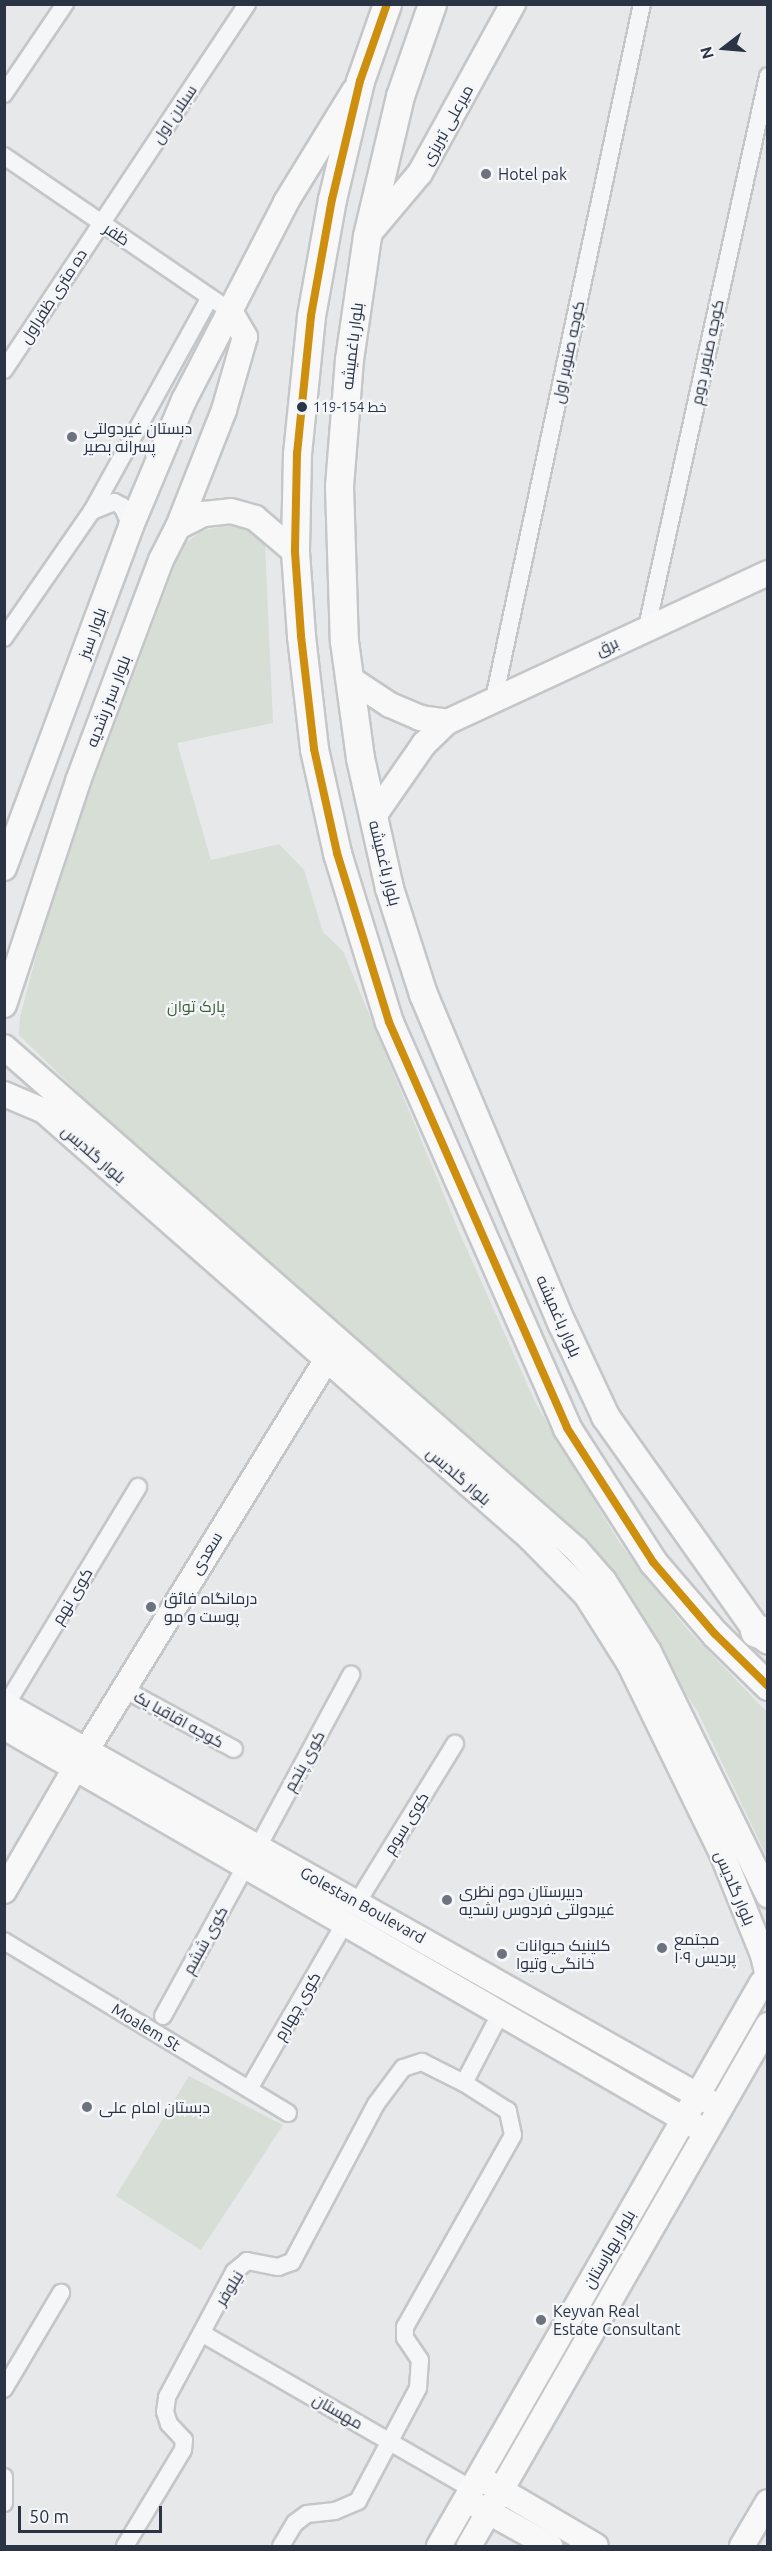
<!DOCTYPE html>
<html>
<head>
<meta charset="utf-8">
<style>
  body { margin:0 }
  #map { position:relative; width:772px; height:2551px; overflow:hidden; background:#e6e8ea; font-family:Ubuntu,Cairo,sans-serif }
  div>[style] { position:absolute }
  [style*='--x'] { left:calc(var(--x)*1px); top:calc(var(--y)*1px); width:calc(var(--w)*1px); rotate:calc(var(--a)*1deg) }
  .green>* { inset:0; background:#d6ded6 }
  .roads { filter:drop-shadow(2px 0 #c4c6c8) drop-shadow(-2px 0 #c4c6c8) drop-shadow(0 2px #c4c6c8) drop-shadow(0 -2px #c4c6c8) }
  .street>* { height:16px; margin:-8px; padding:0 8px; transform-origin:8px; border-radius:8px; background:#f5f6f7 }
  .secondary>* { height:24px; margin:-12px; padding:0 12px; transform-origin:12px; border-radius:12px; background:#f8f8f8 }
  .primary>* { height:27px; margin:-13.5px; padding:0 13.5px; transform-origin:13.5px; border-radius:13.5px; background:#f8f8f8 }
  .highway>* { height:32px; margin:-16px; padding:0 16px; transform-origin:16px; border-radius:16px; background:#f8f8f8 }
  .bus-1>* { height:8px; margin:-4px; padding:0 4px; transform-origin:4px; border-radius:4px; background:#ce8f0e }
  .dots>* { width:16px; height:16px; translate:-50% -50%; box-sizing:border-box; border:3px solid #f4f6f9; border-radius:50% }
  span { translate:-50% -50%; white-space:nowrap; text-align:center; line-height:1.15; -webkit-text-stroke:4.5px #f4f6f9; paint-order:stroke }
  .bus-label { font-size:14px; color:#2b3445 }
  .left { translate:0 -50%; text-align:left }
  .street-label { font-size:16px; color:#2b3445 }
  .poi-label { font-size:16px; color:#2b3445 }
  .park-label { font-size:16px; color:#3f6138 }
  .frame { position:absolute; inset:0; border:6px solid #2b3445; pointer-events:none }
  .north { position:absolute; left:694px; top:18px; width:60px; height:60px; -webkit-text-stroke:4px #f4f6f9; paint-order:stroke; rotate:254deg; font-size:16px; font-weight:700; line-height:24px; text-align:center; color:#2b3445 }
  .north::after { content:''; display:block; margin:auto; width:21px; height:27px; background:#2b3445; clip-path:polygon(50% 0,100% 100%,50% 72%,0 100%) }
  .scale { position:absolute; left:18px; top:2506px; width:144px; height:27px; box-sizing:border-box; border:3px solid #2b3445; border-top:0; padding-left:8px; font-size:18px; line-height:21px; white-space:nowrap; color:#2b3445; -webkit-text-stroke:4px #f4f6f9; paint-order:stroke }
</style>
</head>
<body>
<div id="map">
  <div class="green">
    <div style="clip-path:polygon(232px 523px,258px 532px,265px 545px,273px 723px,177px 743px,211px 860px,279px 844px,304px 870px,323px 932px,343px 951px,460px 1234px,536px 1404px,619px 1542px,686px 1628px,767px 1712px,767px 1857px,697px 1710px,587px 1552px,157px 1169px,19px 1035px,20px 1017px,56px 881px,182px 546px,200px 532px)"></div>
    <div style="clip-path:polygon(189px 2076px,283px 2125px,201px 2250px,116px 2196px)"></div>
  </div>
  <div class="roads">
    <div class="street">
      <div style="--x:4;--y:94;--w:109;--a:-55.9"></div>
      <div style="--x:4;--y:156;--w:274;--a:34.4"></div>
      <div style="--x:4;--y:370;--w:439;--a:-56.4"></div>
      <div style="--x:92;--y:511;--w:24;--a:-22"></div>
      <div style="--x:114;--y:502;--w:9;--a:27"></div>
      <div style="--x:122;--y:506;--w:22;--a:66"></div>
      <div style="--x:647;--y:627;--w:564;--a:-77.61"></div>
      <div style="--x:4;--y:638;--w:155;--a:-55.3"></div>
      <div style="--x:92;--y:511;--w:244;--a:-61.1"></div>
      <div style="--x:494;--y:699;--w:711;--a:-77.98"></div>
      <div style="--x:124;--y:1689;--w:125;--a:28.6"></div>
      <div style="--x:6;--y:1705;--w:255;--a:-58.8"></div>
      <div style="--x:258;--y:1847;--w:196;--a:-61.6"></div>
      <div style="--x:357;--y:1903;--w:187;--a:-58.4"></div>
      <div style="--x:4;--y:1941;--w:332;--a:31.2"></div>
      <div style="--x:163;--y:2016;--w:172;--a:-61.2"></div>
      <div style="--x:249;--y:2089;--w:192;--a:-60"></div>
      <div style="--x:203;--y:2334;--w:310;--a:30"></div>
      <div style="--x:4;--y:2389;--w:112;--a:-59.3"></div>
      <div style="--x:4;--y:2477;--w:26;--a:90"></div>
      <div style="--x:125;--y:2546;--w:112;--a:-58.9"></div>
      <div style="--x:183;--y:2450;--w:10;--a:-84"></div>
      <div style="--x:184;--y:2440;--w:22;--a:-133"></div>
      <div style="--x:169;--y:2424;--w:13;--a:-108"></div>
      <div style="--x:165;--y:2412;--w:15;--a:-82"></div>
      <div style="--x:167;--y:2397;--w:142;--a:-61.8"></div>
      <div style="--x:234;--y:2272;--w:17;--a:-40"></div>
      <div style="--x:247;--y:2261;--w:32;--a:11"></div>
      <div style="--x:278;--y:2267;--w:15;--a:-20"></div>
      <div style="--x:292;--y:2262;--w:179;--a:-62"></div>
      <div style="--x:376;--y:2104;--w:45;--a:-53.1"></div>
      <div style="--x:403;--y:2068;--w:20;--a:-18"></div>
      <div style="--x:422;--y:2062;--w:47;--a:26.6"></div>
      <div style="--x:281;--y:2546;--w:27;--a:-59"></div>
      <div style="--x:295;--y:2523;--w:15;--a:-37"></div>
      <div style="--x:307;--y:2514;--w:28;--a:-6"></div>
      <div style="--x:335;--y:2511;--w:25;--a:-23"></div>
      <div style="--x:358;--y:2501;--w:128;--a:-62"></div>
      <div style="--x:418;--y:2388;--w:28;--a:-86"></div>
      <div style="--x:420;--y:2360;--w:27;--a:-124"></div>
      <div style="--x:405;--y:2338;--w:11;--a:-90"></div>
      <div style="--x:405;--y:2327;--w:220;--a:-60.6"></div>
      <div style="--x:513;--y:2135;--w:25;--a:-102"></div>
      <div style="--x:508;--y:2111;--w:52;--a:-147.5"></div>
      <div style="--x:464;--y:2083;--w:78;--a:-62.4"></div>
    </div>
    <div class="secondary">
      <div style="--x:367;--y:236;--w:82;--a:-49.9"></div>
      <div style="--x:420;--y:173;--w:193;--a:-61.2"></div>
      <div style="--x:178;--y:527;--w:126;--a:-68.5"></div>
      <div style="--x:224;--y:410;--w:76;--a:-74"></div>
      <div style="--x:245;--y:337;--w:30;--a:-120"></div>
      <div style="--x:349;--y:678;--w:49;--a:33.4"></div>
      <div style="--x:390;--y:705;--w:33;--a:23"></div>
      <div style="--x:420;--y:718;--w:27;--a:8"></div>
      <div style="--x:374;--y:816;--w:88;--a:-55.2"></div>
      <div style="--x:424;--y:744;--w:32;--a:-44"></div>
      <div style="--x:447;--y:722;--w:354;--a:-24.9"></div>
      <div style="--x:4;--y:868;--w:365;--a:-69.6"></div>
      <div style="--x:131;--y:526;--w:137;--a:-67.2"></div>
      <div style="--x:184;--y:400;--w:223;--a:-62.7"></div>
      <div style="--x:286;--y:202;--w:130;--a:-58.5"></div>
      <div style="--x:4;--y:1005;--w:236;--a:-71.7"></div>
      <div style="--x:78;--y:781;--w:236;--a:-69.4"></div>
      <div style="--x:161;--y:560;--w:37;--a:-63"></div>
      <div style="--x:178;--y:527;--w:29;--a:-27"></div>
      <div style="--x:204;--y:514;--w:27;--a:-6"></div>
      <div style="--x:231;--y:511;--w:25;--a:16"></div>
      <div style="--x:255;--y:518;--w:52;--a:40.4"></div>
      <div style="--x:4;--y:1047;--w:761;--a:41.27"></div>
      <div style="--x:576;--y:1549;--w:43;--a:48.8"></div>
      <div style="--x:604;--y:1581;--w:84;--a:57.6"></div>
      <div style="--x:649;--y:1652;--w:271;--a:63.9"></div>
      <div style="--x:4;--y:1094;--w:43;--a:23"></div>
      <div style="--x:44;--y:1111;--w:647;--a:41.3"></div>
      <div style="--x:530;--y:1538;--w:80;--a:45.5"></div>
      <div style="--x:586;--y:1595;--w:80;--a:57.7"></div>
      <div style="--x:629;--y:1663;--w:215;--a:64"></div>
      <div style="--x:723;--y:1856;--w:107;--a:68"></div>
      <div style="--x:763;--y:1955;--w:18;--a:77"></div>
      <div style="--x:4;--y:1704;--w:822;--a:29.43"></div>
      <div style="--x:4;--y:1727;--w:810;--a:29.98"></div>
      <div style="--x:4;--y:1891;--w:143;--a:-59.9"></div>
      <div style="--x:76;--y:1767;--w:493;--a:-58.4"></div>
      <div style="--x:487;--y:2482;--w:126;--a:30.4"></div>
      <div style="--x:476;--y:2505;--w:85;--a:29"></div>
      <div style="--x:439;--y:2546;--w:649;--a:-60.16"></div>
      <div style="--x:469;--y:2546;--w:601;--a:-60.15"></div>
      <div style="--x:742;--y:2546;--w:51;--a:-59.4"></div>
    </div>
    <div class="primary">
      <div style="--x:387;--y:4;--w:82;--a:109.3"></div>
      <div style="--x:360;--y:81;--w:121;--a:103.3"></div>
      <div style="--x:332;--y:199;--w:119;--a:100.2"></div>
      <div style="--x:311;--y:316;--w:138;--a:95.8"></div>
      <div style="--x:297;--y:453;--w:99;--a:91.2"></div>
      <div style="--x:295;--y:552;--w:84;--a:85.9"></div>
      <div style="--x:301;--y:636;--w:114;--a:83.4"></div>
      <div style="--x:314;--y:749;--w:107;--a:77.5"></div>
      <div style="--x:337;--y:853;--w:177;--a:72.9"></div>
      <div style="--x:389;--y:1022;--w:443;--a:66.3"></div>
      <div style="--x:567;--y:1428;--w:159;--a:57.3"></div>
      <div style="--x:653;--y:1562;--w:95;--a:49.3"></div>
      <div style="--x:715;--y:1634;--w:74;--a:44.5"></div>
      <div style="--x:432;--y:4;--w:97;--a:109.2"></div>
      <div style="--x:400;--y:96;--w:144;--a:103.3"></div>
      <div style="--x:367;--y:236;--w:124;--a:98.3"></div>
      <div style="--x:349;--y:359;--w:127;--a:94.5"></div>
      <div style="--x:339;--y:486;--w:155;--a:88.2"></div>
      <div style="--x:344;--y:641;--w:118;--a:82.2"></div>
      <div style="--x:360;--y:758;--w:133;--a:77.4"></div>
      <div style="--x:389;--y:888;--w:111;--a:72.2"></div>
      <div style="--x:423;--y:994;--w:358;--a:67.2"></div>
      <div style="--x:562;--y:1324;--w:102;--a:64.9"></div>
      <div style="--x:605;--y:1416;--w:263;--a:54.7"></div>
      <div style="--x:757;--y:1631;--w:14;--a:39"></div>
    </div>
    <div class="highway">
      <div style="--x:757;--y:1631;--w:12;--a:20"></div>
    </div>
  </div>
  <div class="bus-1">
    <div style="--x:387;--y:4;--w:82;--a:109.3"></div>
    <div style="--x:360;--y:81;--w:121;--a:103.3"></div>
    <div style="--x:332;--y:199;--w:119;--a:100.2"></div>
    <div style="--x:311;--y:316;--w:138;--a:95.8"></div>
    <div style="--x:297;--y:453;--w:99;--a:91.2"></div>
    <div style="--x:295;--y:552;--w:84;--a:85.9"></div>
    <div style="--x:301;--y:636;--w:114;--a:83.4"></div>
    <div style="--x:314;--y:749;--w:107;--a:77.5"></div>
    <div style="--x:337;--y:853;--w:177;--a:72.9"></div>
    <div style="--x:389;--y:1022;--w:443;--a:66.3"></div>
    <div style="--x:567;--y:1428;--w:159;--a:57.3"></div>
    <div style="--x:653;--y:1562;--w:95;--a:49.3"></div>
    <div style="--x:715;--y:1634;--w:74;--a:44.5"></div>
  </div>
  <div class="dots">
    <div style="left:486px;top:174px;background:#6c737f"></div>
    <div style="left:302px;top:407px;background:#2b3445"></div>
    <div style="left:72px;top:437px;background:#6c737f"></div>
    <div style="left:151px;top:1607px;background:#6c737f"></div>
    <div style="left:447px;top:1900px;background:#6c737f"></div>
    <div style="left:662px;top:1948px;background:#6c737f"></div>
    <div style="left:502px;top:1954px;background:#6c737f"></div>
    <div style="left:87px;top:2107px;background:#6c737f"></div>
    <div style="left:541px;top:2320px;background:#6c737f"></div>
  </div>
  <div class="bus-label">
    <span class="left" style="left:313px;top:407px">خط 154-119</span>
  </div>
  <div class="street-label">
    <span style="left:174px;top:114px;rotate:-56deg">سبلان اول</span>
    <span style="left:447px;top:125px;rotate:-61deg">میرعلی تبریزی</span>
    <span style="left:117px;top:234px;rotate:34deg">ظفر</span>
    <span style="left:53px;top:296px;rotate:-57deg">ده متری ظفراول</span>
    <span style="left:352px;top:346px;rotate:-83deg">بلوار باغمیشه</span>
    <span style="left:568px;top:352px;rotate:-78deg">کوچه صنوبر اول</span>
    <span style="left:707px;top:352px;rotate:-78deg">کوچه صنوبر دوم</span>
    <span style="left:92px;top:633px;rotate:-70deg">بلوار سبز</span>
    <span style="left:607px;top:646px;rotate:-25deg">برق</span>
    <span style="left:108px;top:701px;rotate:-69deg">بلوار سبز رشدیه</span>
    <span style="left:385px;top:863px;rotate:76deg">بلوار باغمیشه</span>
    <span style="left:94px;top:1154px;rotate:41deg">بلوار گلدیس</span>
    <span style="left:559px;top:1316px;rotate:66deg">بلوار باغمیشه</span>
    <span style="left:459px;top:1476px;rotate:41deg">بلوار گلدیس</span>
    <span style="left:206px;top:1553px;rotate:-59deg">سعدی</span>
    <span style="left:72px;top:1596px;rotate:-59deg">کوی نهم</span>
    <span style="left:179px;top:1719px;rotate:29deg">کوچه اقاقیا یک</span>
    <span style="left:304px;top:1761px;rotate:-61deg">کوی پنجم</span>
    <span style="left:406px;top:1823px;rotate:-58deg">کوی سوم</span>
    <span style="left:735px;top:1888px;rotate:67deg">بلوار گلدیس</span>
    <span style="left:363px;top:1905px;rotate:29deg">Golestan Boulevard</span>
    <span style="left:205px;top:1940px;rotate:-61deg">کوی ششم</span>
    <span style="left:297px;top:2006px;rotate:-60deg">کوی چهارم</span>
    <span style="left:146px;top:2027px;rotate:31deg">Moalem St</span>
    <span style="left:609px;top:2249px;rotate:-60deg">بلوار بهارستان</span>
    <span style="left:229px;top:2288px;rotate:-58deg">نیلوفر</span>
    <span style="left:338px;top:2411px;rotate:30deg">مهستان</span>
  </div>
  <div class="poi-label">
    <span class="left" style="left:498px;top:174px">Hotel pak</span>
    <span class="left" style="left:84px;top:437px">دبستان غیردولتی<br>پسرانه بصیر</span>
    <span class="left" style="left:164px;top:1607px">درمانگاه فائق<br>پوست و مو</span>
    <span class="left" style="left:459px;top:1900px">دبیرستان دوم نظری<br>غیردولتی فردوس رشدیه</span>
    <span class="left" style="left:674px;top:1948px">مجتمع<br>پردیس ۱۰۹</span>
    <span class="left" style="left:516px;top:1954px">کلینیک حیوانات<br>خانگی وتیوا</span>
    <span class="left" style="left:99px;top:2107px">دبستان امام علی</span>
    <span class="left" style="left:553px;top:2320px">Keyvan Real<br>Estate Consultant</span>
  </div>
  <div class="park-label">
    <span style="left:196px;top:1006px">پارک توان</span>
  </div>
  <div class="frame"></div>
  <div class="north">N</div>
  <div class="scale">50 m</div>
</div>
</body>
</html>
